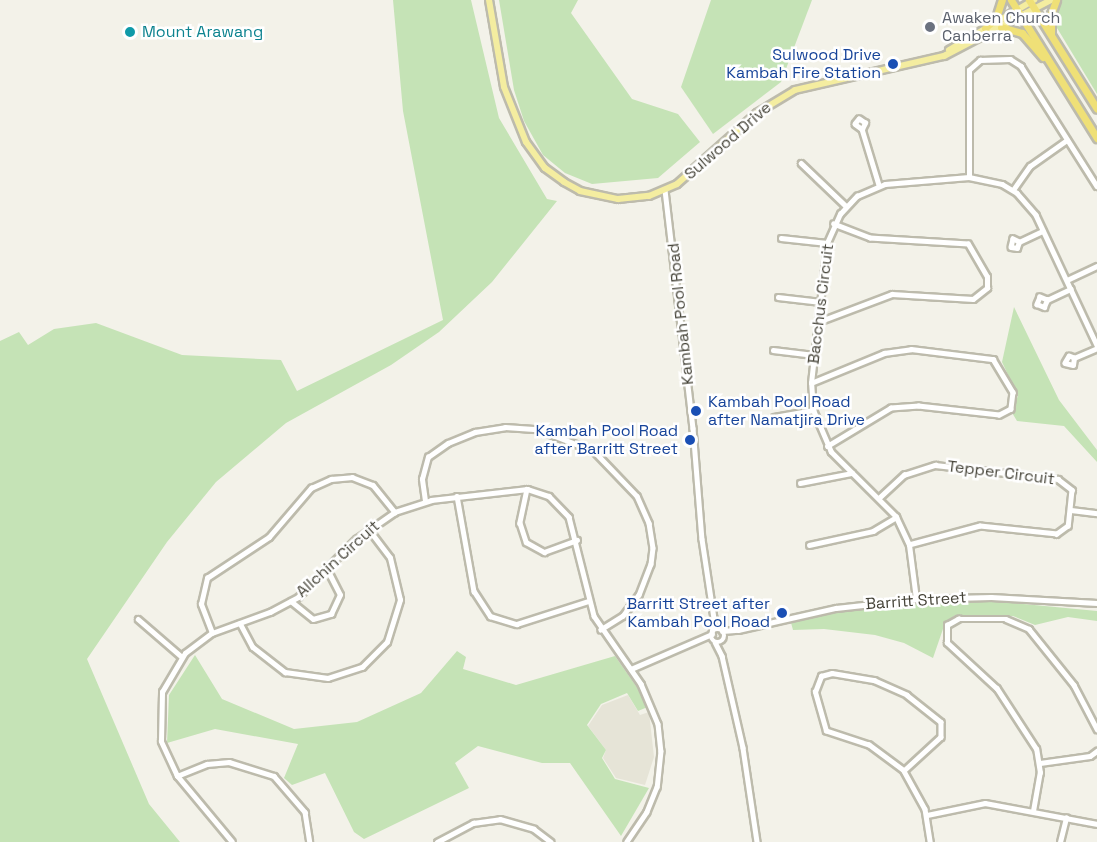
<!DOCTYPE html>
<html>
<head>
<meta charset="utf-8">
<style>
  body { margin:0 }
  #map { position:relative; width:1097px; height:842px; overflow:hidden; background:#f3f2e9; font-family:"Space Grotesk",sans-serif }
  div>[style] { position:absolute }
  [style*='--x'] { left:calc(var(--x)*1px); top:calc(var(--y)*1px); width:calc(var(--w)*1px); rotate:calc(var(--a)*1deg) }
  .residential>* { inset:0; background:#e6e4d7 }
  .green>* { inset:0; background:#c5e3b6 }
  .roads { filter:drop-shadow(2px 0 #bdbbac) drop-shadow(-2px 0 #bdbbac) drop-shadow(0 2px #bdbbac) drop-shadow(0 -2px #bdbbac) }
  .minor>* { height:4.5px; margin:-2.25px; padding:0 2.25px; transform-origin:2.25px; border-radius:2.25px; background:#fff }
  .minor>.ring { margin:-2.25px; padding:0; box-sizing:content-box; background:none; border:4.5px solid #fff; border-radius:50% }
  .major>* { height:6px; margin:-3px; padding:0 3px; transform-origin:3px; border-radius:3px; background:#f4eda0 }
  .highway>* { height:7px; margin:-3.5px; padding:0 3.5px; transform-origin:3.5px; border-radius:3.5px; background:#efe077 }
  .dots>* { width:16px; height:16px; translate:-50% -50%; box-sizing:border-box; border:3px solid #fff; border-radius:50% }
  span { translate:-50% -50%; white-space:nowrap; text-align:center; line-height:1.15; -webkit-text-stroke:5px #fff; paint-order:stroke }
  .worship-label { font-size:16px; color:#5b616d }
  .left { translate:0 -50%; text-align:left }
  .culture-label { font-size:16px; color:#0d838f }
  .transit-label { font-size:16px; color:#164399 }
  .right { translate:-100% -50%; text-align:right }
  .street-label { font-size:16px; color:#454338 }
</style>
</head>
<body>
<div id="map">
  <div class="residential">
    <div style="clip-path:polygon(628px 695px,640px 715px,649px 712px,654px 757px,645px 785px,616px 778px,603px 758px,606px 750px,588px 726px,602px 705px)"></div>
  </div>
  <div class="green">
    <div style="clip-path:polygon(393px 0,471px 0,499px 118px,547px 199px,557px 201px,492px 282px,439px 332px,391px 365px,286px 423px,216px 482px,167px 542px,87px 659px,149px 804px,180px 842px,0 842px,0 341px,19px 332px,28px 345px,54px 329px,96px 323px,182px 355px,281px 360px,297px 391px,443px 320px,403px 111px)"></div>
    <div style="clip-path:polygon(499px 0,578px 0,571px 13px,632px 99px,678px 114px,700px 142px,658px 178px,592px 184px,565px 173px,543px 155px,524px 121px,514px 90px)"></div>
    <div style="clip-path:polygon(711px 0,812px 0,781px 82px,713px 134px,681px 87px)"></div>
    <div style="clip-path:polygon(1059px 0,1097px 0,1097px 94px,1054px 23px)"></div>
    <div style="clip-path:polygon(1014px 307px,1059px 400px,1097px 450px,1097px 462px,1064px 426px,1017px 421px,1011px 411px,1018px 396px,1002px 362px)"></div>
    <div style="clip-path:polygon(970px 599px,1097px 611px,1097px 621px,1068px 617px,1035px 625px,1013px 616px,955px 615px,944px 626px,933px 658px,904px 643px,875px 635px,824px 629px,793px 630px,790px 619px,845px 608px)"></div>
    <div style="clip-path:polygon(457px 651px,466px 657px,463px 669px,516px 685px,615px 656px,650px 706px,638px 711px,627px 693px,601px 704px,587px 725px,606px 750px,602px 758px,615px 779px,649px 788px,621px 836px,570px 763px,542px 763px,478px 746px,455px 763px,469px 788px,364px 839px,354px 832px,325px 773px,292px 785px,284px 778px,298px 744px,215px 729px,167px 743px,169px 695px,195px 655px,222px 699px,294px 729px,357px 722px,421px 693px)"></div>
  </div>
  <div class="roads">
    <div class="minor">
      <div style="--x:862;--y:129;--w:7;--a:-63"></div>
      <div style="--x:865;--y:123;--w:7;--a:-146"></div>
      <div style="--x:859;--y:119;--w:6;--a:129"></div>
      <div style="--x:855;--y:124;--w:9;--a:36"></div>
      <div style="--x:862;--y:129;--w:59;--a:73.1"></div>
      <div style="--x:801;--y:163;--w:62;--a:43.7"></div>
      <div style="--x:969;--y:177;--w:107;--a:-90"></div>
      <div style="--x:969;--y:70;--w:15;--a:-42"></div>
      <div style="--x:980;--y:60;--w:30;--a:-2"></div>
      <div style="--x:1010;--y:59;--w:13;--a:32"></div>
      <div style="--x:1021;--y:66;--w:142;--a:57.7"></div>
      <div style="--x:665;--y:190;--w:240;--a:83.3"></div>
      <div style="--x:693;--y:428;--w:111;--a:85.4"></div>
      <div style="--x:702;--y:539;--w:80;--a:81.4"></div>
      <div style="--x:714;--y:618;--w:16;--a:97"></div>
      <div style="--x:1013;--y:190;--w:29;--a:-55"></div>
      <div style="--x:1030;--y:166;--w:45;--a:-35.1"></div>
      <div style="--x:781;--y:238;--w:46;--a:6.2"></div>
      <div style="--x:1019;--y:242;--w:7;--a:-153"></div>
      <div style="--x:1013;--y:239;--w:8;--a:104"></div>
      <div style="--x:1011;--y:247;--w:6;--a:9"></div>
      <div style="--x:1017;--y:248;--w:6;--a:-72"></div>
      <div style="--x:1019;--y:242;--w:26;--a:-25"></div>
      <div style="--x:1067;--y:280;--w:33;--a:-25"></div>
      <div style="--x:778;--y:297;--w:43;--a:6.6"></div>
      <div style="--x:1047;--y:300;--w:8;--a:-157"></div>
      <div style="--x:1040;--y:297;--w:8;--a:113"></div>
      <div style="--x:1037;--y:304;--w:8;--a:23"></div>
      <div style="--x:1044;--y:307;--w:8;--a:-67"></div>
      <div style="--x:1047;--y:300;--w:26;--a:-25"></div>
      <div style="--x:818;--y:322;--w:79;--a:-20.7"></div>
      <div style="--x:892;--y:294;--w:81;--a:3.5"></div>
      <div style="--x:973;--y:299;--w:18;--a:-38"></div>
      <div style="--x:987;--y:288;--w:11;--a:-90"></div>
      <div style="--x:987;--y:277;--w:38;--a:-120"></div>
      <div style="--x:968;--y:244;--w:98;--a:-176.5"></div>
      <div style="--x:870;--y:238;--w:39;--a:-159"></div>
      <div style="--x:773;--y:350;--w:41;--a:7"></div>
      <div style="--x:1074;--y:358;--w:5;--a:-158"></div>
      <div style="--x:1069;--y:356;--w:8;--a:120"></div>
      <div style="--x:1065;--y:363;--w:8;--a:14"></div>
      <div style="--x:1073;--y:365;--w:7;--a:-82"></div>
      <div style="--x:1074;--y:358;--w:25;--a:-23"></div>
      <div style="--x:811;--y:383;--w:79;--a:-22.3"></div>
      <div style="--x:884;--y:353;--w:27;--a:-8"></div>
      <div style="--x:911;--y:349;--w:83;--a:7"></div>
      <div style="--x:993;--y:359;--w:39;--a:59"></div>
      <div style="--x:1013;--y:392;--w:17;--a:97"></div>
      <div style="--x:1011;--y:409;--w:13;--a:153"></div>
      <div style="--x:999;--y:415;--w:81;--a:-173.6"></div>
      <div style="--x:919;--y:406;--w:28;--a:176"></div>
      <div style="--x:891;--y:408;--w:74;--a:148.9"></div>
      <div style="--x:774;--y:417;--w:40;--a:-10"></div>
      <div style="--x:800;--y:483;--w:53;--a:-10.9"></div>
      <div style="--x:527;--y:489;--w:35;--a:102"></div>
      <div style="--x:520;--y:523;--w:20;--a:72"></div>
      <div style="--x:526;--y:542;--w:21;--a:29"></div>
      <div style="--x:544;--y:552;--w:35;--a:-20"></div>
      <div style="--x:457;--y:496;--w:97;--a:79.9"></div>
      <div style="--x:474;--y:591;--w:30;--a:57"></div>
      <div style="--x:490;--y:616;--w:28;--a:17"></div>
      <div style="--x:517;--y:624;--w:75;--a:-17.9"></div>
      <div style="--x:880;--y:497;--w:33;--a:-43"></div>
      <div style="--x:904;--y:475;--w:33;--a:-18"></div>
      <div style="--x:935;--y:465;--w:124;--a:6.5"></div>
      <div style="--x:1058;--y:479;--w:18;--a:38"></div>
      <div style="--x:1072;--y:490;--w:36;--a:96"></div>
      <div style="--x:1068;--y:526;--w:14;--a:144"></div>
      <div style="--x:1057;--y:534;--w:77;--a:-174.1"></div>
      <div style="--x:980;--y:526;--w:73;--a:165"></div>
      <div style="--x:425;--y:501;--w:22;--a:-98"></div>
      <div style="--x:422;--y:479;--w:23;--a:-75"></div>
      <div style="--x:428;--y:457;--w:24;--a:-35"></div>
      <div style="--x:448;--y:443;--w:29;--a:-22"></div>
      <div style="--x:475;--y:432;--w:30;--a:-9"></div>
      <div style="--x:505;--y:427;--w:32;--a:4"></div>
      <div style="--x:537;--y:429;--w:61;--a:21.1"></div>
      <div style="--x:594;--y:451;--w:62;--a:46.3"></div>
      <div style="--x:637;--y:496;--w:30;--a:66"></div>
      <div style="--x:649;--y:523;--w:25;--a:81"></div>
      <div style="--x:653;--y:548;--w:16;--a:97"></div>
      <div style="--x:651;--y:564;--w:33;--a:111"></div>
      <div style="--x:639;--y:595;--w:26;--a:127"></div>
      <div style="--x:623;--y:616;--w:26;--a:148"></div>
      <div style="--x:1071;--y:510;--w:26;--a:7"></div>
      <div style="--x:809;--y:545;--w:66;--a:-12.3"></div>
      <div style="--x:873;--y:531;--w:27;--a:-31"></div>
      <div style="--x:916;--y:599;--w:54;--a:-97.4"></div>
      <div style="--x:909;--y:545;--w:31;--a:-115"></div>
      <div style="--x:896;--y:517;--w:92;--a:-135"></div>
      <div style="--x:831;--y:452;--w:46;--a:-113.2"></div>
      <div style="--x:813;--y:410;--w:27;--a:-94"></div>
      <div style="--x:811;--y:383;--w:141;--a:-83.5"></div>
      <div style="--x:827;--y:243;--w:32;--a:-66"></div>
      <div style="--x:840;--y:214;--w:25;--a:-47"></div>
      <div style="--x:857;--y:196;--w:30;--a:-23"></div>
      <div style="--x:885;--y:184;--w:84;--a:-4.8"></div>
      <div style="--x:969;--y:177;--w:34;--a:12"></div>
      <div style="--x:1002;--y:184;--w:17;--a:31"></div>
      <div style="--x:1017;--y:193;--w:29;--a:49"></div>
      <div style="--x:1036;--y:215;--w:144;--a:64.9"></div>
      <div style="--x:291;--y:601;--w:28;--a:39"></div>
      <div style="--x:313;--y:619;--w:19;--a:-16"></div>
      <div style="--x:331;--y:614;--w:21;--a:-65"></div>
      <div style="--x:340;--y:595;--w:28;--a:-117"></div>
      <div style="--x:138;--y:619;--w:58;--a:40.8"></div>
      <div style="--x:240;--y:623;--w:27;--a:62"></div>
      <div style="--x:253;--y:647;--w:41;--a:38"></div>
      <div style="--x:285;--y:672;--w:43;--a:7.9"></div>
      <div style="--x:328;--y:678;--w:36;--a:-18"></div>
      <div style="--x:362;--y:667;--w:35;--a:-45"></div>
      <div style="--x:387;--y:642;--w:44;--a:-72.8"></div>
      <div style="--x:400;--y:600;--w:43;--a:-103.4"></div>
      <div style="--x:390;--y:558;--w:36;--a:-127"></div>
      <div class="ring" style="left:711px;top:629px;width:9.5px;height:9.5px"></div>
      <div style="--x:722;--y:631;--w:16;--a:-4"></div>
      <div style="--x:738;--y:630;--w:100;--a:-12.7"></div>
      <div style="--x:836;--y:608;--w:81;--a:-6.4"></div>
      <div style="--x:916;--y:599;--w:75;--a:-1.5"></div>
      <div style="--x:991;--y:597;--w:106;--a:3.2"></div>
      <div style="--x:212;--y:633;--w:31;--a:-111"></div>
      <div style="--x:201;--y:604;--w:27;--a:-77"></div>
      <div style="--x:207;--y:578;--w:74;--a:-33.5"></div>
      <div style="--x:269;--y:537;--w:65;--a:-49.4"></div>
      <div style="--x:311;--y:488;--w:22;--a:-24"></div>
      <div style="--x:331;--y:479;--w:21;--a:-5"></div>
      <div style="--x:352;--y:477;--w:22;--a:21"></div>
      <div style="--x:373;--y:485;--w:35;--a:51"></div>
      <div style="--x:715;--y:642;--w:16;--a:63"></div>
      <div style="--x:722;--y:656;--w:94;--a:77.1"></div>
      <div style="--x:743;--y:748;--w:95;--a:81.5"></div>
      <div style="--x:631;--y:669;--w:88;--a:-23.4"></div>
      <div style="--x:1040;--y:763;--w:50;--a:-8"></div>
      <div style="--x:1090;--y:756;--w:9;--a:-36"></div>
      <div style="--x:904;--y:771;--w:44;--a:-143.4"></div>
      <div style="--x:869;--y:745;--w:45;--a:-162"></div>
      <div style="--x:826;--y:731;--w:41;--a:-105.8"></div>
      <div style="--x:815;--y:692;--w:17;--a:-69"></div>
      <div style="--x:821;--y:676;--w:11;--a:-15"></div>
      <div style="--x:832;--y:673;--w:43;--a:9.5"></div>
      <div style="--x:874;--y:680;--w:36;--a:24"></div>
      <div style="--x:907;--y:695;--w:43;--a:38.5"></div>
      <div style="--x:941;--y:722;--w:15;--a:90"></div>
      <div style="--x:941;--y:737;--w:50;--a:137.4"></div>
      <div style="--x:904;--y:771;--w:43;--a:61.1"></div>
      <div style="--x:925;--y:809;--w:33;--a:81"></div>
      <div style="--x:177;--y:776;--w:32;--a:-22"></div>
      <div style="--x:207;--y:764;--w:22;--a:-5"></div>
      <div style="--x:229;--y:762;--w:47;--a:17.3"></div>
      <div style="--x:274;--y:776;--w:48;--a:49.3"></div>
      <div style="--x:305;--y:812;--w:30;--a:81"></div>
      <div style="--x:1033;--y:811;--w:39;--a:-80"></div>
      <div style="--x:1040;--y:773;--w:24;--a:-99"></div>
      <div style="--x:1036;--y:749;--w:72;--a:-123"></div>
      <div style="--x:997;--y:689;--w:68;--a:-137.4"></div>
      <div style="--x:947;--y:643;--w:18;--a:-90"></div>
      <div style="--x:947;--y:625;--w:13;--a:-29"></div>
      <div style="--x:958;--y:619;--w:48;--a:0"></div>
      <div style="--x:1006;--y:619;--w:25;--a:23"></div>
      <div style="--x:1029;--y:629;--w:72;--a:51.2"></div>
      <div style="--x:1074;--y:685;--w:50;--a:62.4"></div>
      <div style="--x:927;--y:815;--w:59;--a:-11.7"></div>
      <div style="--x:985;--y:803;--w:114;--a:10.6"></div>
      <div style="--x:232;--y:842;--w:86;--a:-129.8"></div>
      <div style="--x:177;--y:776;--w:38;--a:-115"></div>
      <div style="--x:161;--y:741;--w:49;--a:-88.8"></div>
      <div style="--x:162;--y:692;--w:45;--a:-59.5"></div>
      <div style="--x:185;--y:653;--w:34;--a:-37"></div>
      <div style="--x:212;--y:633;--w:62;--a:-19.9"></div>
      <div style="--x:270;--y:612;--w:32;--a:-28"></div>
      <div style="--x:298;--y:597;--w:82;--a:-45"></div>
      <div style="--x:356;--y:539;--w:47;--a:-34.7"></div>
      <div style="--x:395;--y:512;--w:38;--a:-18"></div>
      <div style="--x:431;--y:500;--w:97;--a:-6.5"></div>
      <div style="--x:527;--y:489;--w:23;--a:18"></div>
      <div style="--x:549;--y:496;--w:29;--a:46"></div>
      <div style="--x:569;--y:517;--w:102;--a:75.8"></div>
      <div style="--x:594;--y:616;--w:83;--a:55.3"></div>
      <div style="--x:641;--y:684;--w:43;--a:67"></div>
      <div style="--x:658;--y:724;--w:27;--a:84"></div>
      <div style="--x:661;--y:751;--w:36;--a:96"></div>
      <div style="--x:657;--y:787;--w:27;--a:112"></div>
      <div style="--x:647;--y:812;--w:36;--a:124"></div>
      <div style="--x:437;--y:842;--w:41;--a:-27.8"></div>
      <div style="--x:473;--y:823;--w:27;--a:-8"></div>
      <div style="--x:500;--y:819;--w:35;--a:16"></div>
      <div style="--x:534;--y:829;--w:21;--a:37"></div>
      <div style="--x:1060;--y:842;--w:25;--a:-76"></div>
    </div>
    <div class="major">
      <div style="--x:489;--y:0;--w:88;--a:80.2"></div>
      <div style="--x:504;--y:87;--w:59;--a:68.2"></div>
      <div style="--x:526;--y:142;--w:32;--a:54"></div>
      <div style="--x:545;--y:168;--w:24;--a:36"></div>
      <div style="--x:564;--y:182;--w:18;--a:29"></div>
      <div style="--x:580;--y:191;--w:39;--a:12"></div>
      <div style="--x:618;--y:199;--w:31;--a:-6"></div>
      <div style="--x:649;--y:196;--w:30;--a:-23"></div>
      <div style="--x:677;--y:184;--w:107;--a:-41.6"></div>
      <div style="--x:757;--y:113;--w:44;--a:-31.2"></div>
      <div style="--x:795;--y:90;--w:153;--a:-12.9"></div>
      <div style="--x:944;--y:56;--w:121;--a:-27.6"></div>
      <div style="--x:949;--y:50;--w:99;--a:-30.5"></div>
    </div>
    <div class="highway">
      <div style="--x:1011;--y:0;--w:163;--a:58.1"></div>
      <div style="--x:1029;--y:0;--w:128;--a:58"></div>
      <div style="--x:1001;--y:27;--w:22;--a:16"></div>
      <div style="--x:1022;--y:33;--w:32;--a:49"></div>
      <div style="--x:985;--y:28;--w:15;--a:-42"></div>
      <div style="--x:996;--y:18;--w:19;--a:-72"></div>
      <div style="--x:1051;--y:34;--w:20;--a:-90"></div>
      <div style="--x:1051;--y:14;--w:15;--a:-70"></div>
    </div>
  </div>
  <div class="dots">
    <div style="left:930px;top:27px;background:#6b7280"></div>
    <div style="left:130px;top:32px;background:#0f9aa8"></div>
    <div style="left:893px;top:64px;background:#1a4fb4"></div>
    <div style="left:696px;top:411px;background:#1a4fb4"></div>
    <div style="left:690px;top:440px;background:#1a4fb4"></div>
    <div style="left:782px;top:613px;background:#1a4fb4"></div>
  </div>
  <div class="worship-label">
    <span class="left" style="left:942px;top:27px">Awaken Church<br>Canberra</span>
  </div>
  <div class="culture-label">
    <span class="left" style="left:142px;top:32px">Mount Arawang</span>
  </div>
  <div class="transit-label">
    <span class="right" style="left:881px;top:64px">Sulwood Drive<br>Kambah Fire Station</span>
    <span class="left" style="left:708px;top:411px">Kambah Pool Road<br>after Namatjira Drive</span>
    <span class="right" style="left:678px;top:440px">Kambah Pool Road<br>after Barritt Street</span>
    <span class="right" style="left:770px;top:613px">Barritt Street after<br>Kambah Pool Road</span>
  </div>
  <div class="street-label">
    <span style="left:728px;top:141px;rotate:-41deg">Sulwood Drive</span>
    <span style="left:821px;top:304px;rotate:-83deg">Bacchus Circuit</span>
    <span style="left:681px;top:314px;rotate:-96deg">Kambah Pool Road</span>
    <span style="left:1001px;top:473px;rotate:7deg">Tepper Circuit</span>
    <span style="left:338px;top:559px;rotate:-42deg">Allchin Circuit</span>
    <span style="left:916px;top:601px;rotate:-4deg">Barritt Street</span>
  </div>
</div>
</body>
</html>
